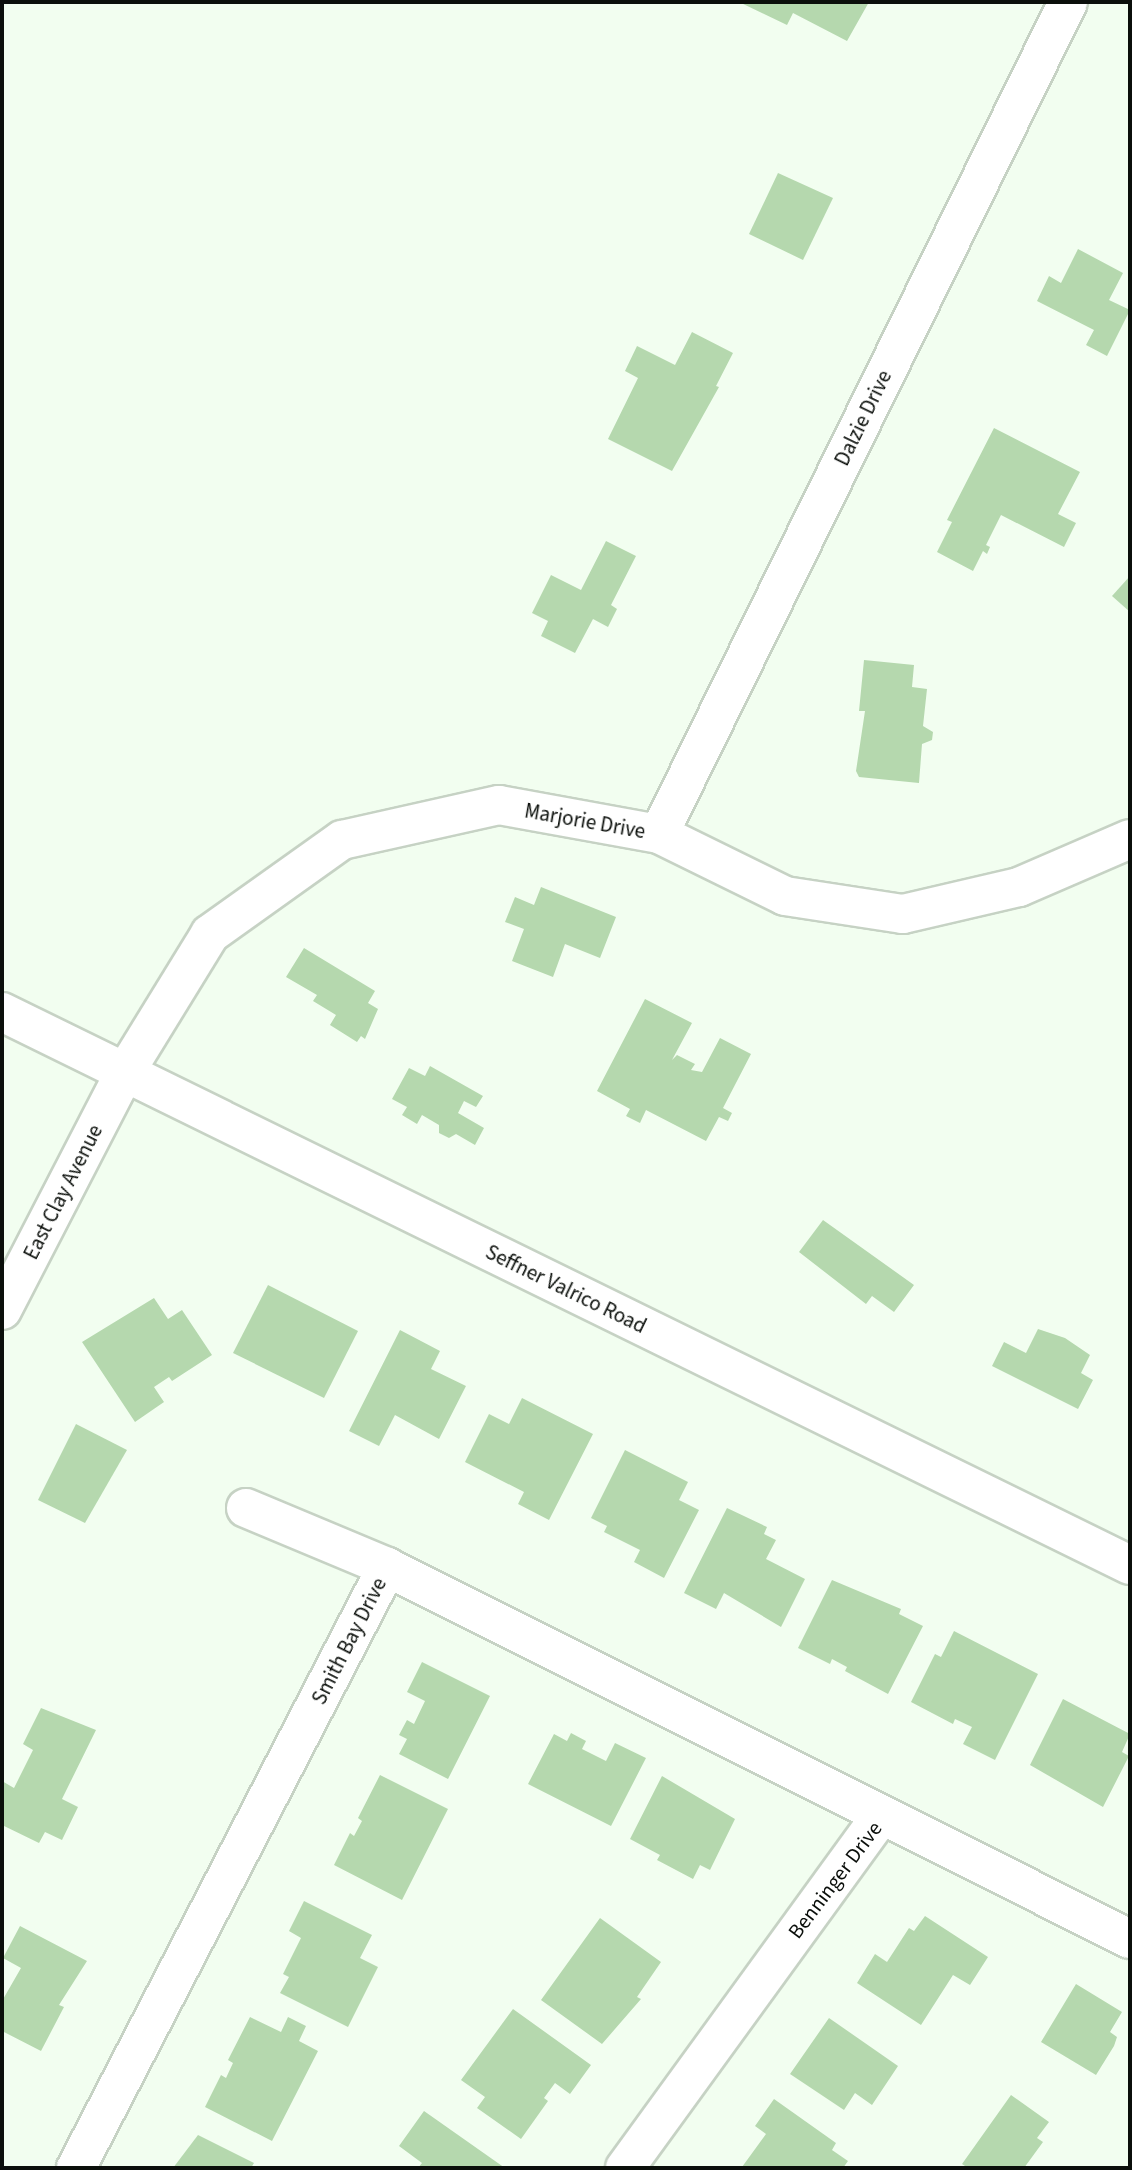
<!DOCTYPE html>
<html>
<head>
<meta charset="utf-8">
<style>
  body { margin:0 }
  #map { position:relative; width:1132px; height:2170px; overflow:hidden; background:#f2fef0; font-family:"Source Sans 3",sans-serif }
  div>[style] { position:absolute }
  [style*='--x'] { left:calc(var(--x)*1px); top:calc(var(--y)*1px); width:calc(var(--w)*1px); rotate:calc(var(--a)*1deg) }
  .building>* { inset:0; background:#b5d8ae }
  .roads { filter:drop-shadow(2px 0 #c6d2c4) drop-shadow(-2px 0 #c6d2c4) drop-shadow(0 2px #c6d2c4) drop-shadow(0 -2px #c6d2c4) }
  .minor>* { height:38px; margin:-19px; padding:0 19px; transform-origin:19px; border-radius:19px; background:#fff }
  span { translate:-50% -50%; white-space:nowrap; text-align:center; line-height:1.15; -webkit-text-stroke:5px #fff; paint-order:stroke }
  .street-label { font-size:21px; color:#0b0f0b }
  .frame { position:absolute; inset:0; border:4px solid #0b0f0b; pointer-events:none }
</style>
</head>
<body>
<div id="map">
  <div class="building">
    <div style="clip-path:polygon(739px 2px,869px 2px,847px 41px,793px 13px,787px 25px)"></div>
    <div style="clip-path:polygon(778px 173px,833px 198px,803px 260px,749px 234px)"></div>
    <div style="clip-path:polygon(1078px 249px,1123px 273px,1109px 300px,1130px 310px,1107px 356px,1086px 345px,1094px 330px,1037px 301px,1049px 276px,1061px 283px)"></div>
    <div style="clip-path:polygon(692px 332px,733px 353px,716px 386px,719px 387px,672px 471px,608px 439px,638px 378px,625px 371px,637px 346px,675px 365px)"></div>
    <div style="clip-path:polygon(994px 428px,1080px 472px,1058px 514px,1076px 523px,1064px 547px,1001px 515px,986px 545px,990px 547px,987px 554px,983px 551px,973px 571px,937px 552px,952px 522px,947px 520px)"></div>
    <div style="clip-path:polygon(606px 541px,636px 556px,611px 605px,617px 609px,608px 627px,593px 619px,575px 653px,541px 636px,548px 621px,532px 613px,551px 575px,581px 590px)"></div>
    <div style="clip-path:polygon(1130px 576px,1130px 612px,1112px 596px)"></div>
    <div style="clip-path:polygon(864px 660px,914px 665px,912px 687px,927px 689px,923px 726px,933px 732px,932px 740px,922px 744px,919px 783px,859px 777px,856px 771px,865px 711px,859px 711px)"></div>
    <div style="clip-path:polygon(541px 887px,616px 917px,600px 958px,565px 944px,553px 977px,512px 961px,524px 929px,505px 922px,515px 897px,534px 905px)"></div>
    <div style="clip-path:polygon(304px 948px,375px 991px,368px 1003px,378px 1009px,365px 1039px,361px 1036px,357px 1042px,330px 1025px,336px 1015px,313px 1001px,317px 995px,286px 977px)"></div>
    <div style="clip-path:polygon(645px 999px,692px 1023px,672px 1060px,677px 1055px,695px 1064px,691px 1070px,702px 1072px,720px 1038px,751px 1054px,723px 1108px,732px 1113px,728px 1121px,719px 1117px,706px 1141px,646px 1110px,640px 1123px,626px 1116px,630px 1109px,597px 1091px)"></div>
    <div style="clip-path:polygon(430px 1066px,483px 1096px,476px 1107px,464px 1101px,458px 1113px,484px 1128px,475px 1145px,456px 1134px,449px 1138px,439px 1133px,439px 1125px,422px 1115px,417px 1124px,402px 1115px,407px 1107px,392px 1099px,409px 1068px,425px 1076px)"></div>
    <div style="clip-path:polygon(823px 1220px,914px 1285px,894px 1312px,872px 1296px,866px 1304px,799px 1252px)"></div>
    <div style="clip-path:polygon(268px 1285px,358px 1331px,324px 1398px,233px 1353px)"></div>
    <div style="clip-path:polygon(154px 1298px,168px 1319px,182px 1310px,212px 1355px,172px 1381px,169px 1377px,154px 1387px,164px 1402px,135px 1422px,82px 1342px)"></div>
    <div style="clip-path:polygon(1038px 1329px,1065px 1338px,1090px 1355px,1081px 1373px,1093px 1380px,1078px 1409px,992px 1366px,1004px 1342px,1026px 1353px)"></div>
    <div style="clip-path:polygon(400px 1330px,440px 1351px,431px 1369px,466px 1386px,439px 1439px,395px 1415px,379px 1446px,349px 1431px)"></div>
    <div style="clip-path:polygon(522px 1398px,593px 1434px,549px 1520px,518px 1504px,524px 1492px,465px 1462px,489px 1414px,509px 1424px)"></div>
    <div style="clip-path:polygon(76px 1424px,127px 1450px,85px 1523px,38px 1500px)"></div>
    <div style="clip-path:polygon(625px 1450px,688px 1482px,679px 1500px,699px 1510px,664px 1578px,634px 1562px,640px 1550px,604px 1532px,607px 1526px,591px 1518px)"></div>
    <div style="clip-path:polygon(727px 1508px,767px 1527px,764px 1534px,776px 1540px,766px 1559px,805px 1579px,781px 1627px,724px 1593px,716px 1609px,684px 1593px)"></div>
    <div style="clip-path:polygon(832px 1580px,901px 1609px,899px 1614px,923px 1626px,888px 1694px,845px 1671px,847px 1667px,832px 1659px,830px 1664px,798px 1648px)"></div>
    <div style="clip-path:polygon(954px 1631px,1038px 1674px,995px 1760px,963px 1744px,972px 1727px,955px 1719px,953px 1724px,911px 1702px,935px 1654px,941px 1657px)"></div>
    <div style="clip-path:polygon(422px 1662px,490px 1696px,448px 1779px,399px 1754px,407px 1739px,399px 1735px,407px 1720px,414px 1724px,425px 1701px,407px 1692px)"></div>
    <div style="clip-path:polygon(1063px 1699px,1130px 1734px,1122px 1752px,1129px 1756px,1103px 1807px,1030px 1765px)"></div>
    <div style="clip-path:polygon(41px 1708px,96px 1730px,62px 1799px,78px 1807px,62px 1840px,45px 1832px,39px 1843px,2px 1825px,2px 1781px,14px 1788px,33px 1750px,23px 1744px)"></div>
    <div style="clip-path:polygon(571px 1733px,586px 1741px,582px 1749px,606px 1761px,615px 1743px,646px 1758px,611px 1826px,528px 1784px,554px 1734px,567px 1741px)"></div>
    <div style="clip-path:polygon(380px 1775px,448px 1809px,402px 1900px,334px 1865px,350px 1833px,354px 1836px,362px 1821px,358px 1818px)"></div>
    <div style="clip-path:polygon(662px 1776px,735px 1819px,710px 1870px,700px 1865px,693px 1879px,657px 1860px,660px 1855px,630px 1839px)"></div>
    <div style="clip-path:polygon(304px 1901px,372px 1935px,360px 1958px,378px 1967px,348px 2027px,280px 1993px,289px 1977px,283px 1974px,301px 1938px,289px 1931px)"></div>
    <div style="clip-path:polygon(925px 1916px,988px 1957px,970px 1985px,953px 1975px,921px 2025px,857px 1983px,875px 1954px,887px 1962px,909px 1928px,914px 1931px)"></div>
    <div style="clip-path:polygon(600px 1918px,661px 1962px,637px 1997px,641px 1999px,602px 2044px,541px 2000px)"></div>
    <div style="clip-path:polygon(20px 1926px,87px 1961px,59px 2005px,64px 2007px,41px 2051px,2px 2031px,2px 2001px,21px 1968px,3px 1958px)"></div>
    <div style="clip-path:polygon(1076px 1984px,1122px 2012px,1110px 2032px,1117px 2037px,1114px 2046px,1096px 2075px,1041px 2042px)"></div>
    <div style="clip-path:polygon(513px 2009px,591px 2065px,570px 2094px,555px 2083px,544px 2098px,548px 2101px,521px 2139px,477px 2108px,485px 2097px,461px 2080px)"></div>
    <div style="clip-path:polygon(250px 2017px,281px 2032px,288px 2017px,306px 2026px,299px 2041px,318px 2051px,272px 2141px,205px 2107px,221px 2075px,226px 2078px,233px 2063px,228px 2060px)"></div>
    <div style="clip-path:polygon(829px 2018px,898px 2066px,872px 2105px,855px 2093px,844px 2110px,790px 2074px)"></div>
    <div style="clip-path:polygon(1011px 2095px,1049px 2122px,1037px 2138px,1043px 2142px,1024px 2168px,968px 2168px,962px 2164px)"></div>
    <div style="clip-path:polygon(774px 2099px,836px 2143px,832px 2150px,848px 2161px,843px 2168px,742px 2167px,766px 2134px,755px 2126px)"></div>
    <div style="clip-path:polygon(424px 2111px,505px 2168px,418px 2168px,422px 2163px,399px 2146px)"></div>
    <div style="clip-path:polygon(198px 2135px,254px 2163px,251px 2168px,173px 2168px)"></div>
  </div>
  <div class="roads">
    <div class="minor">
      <div style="--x:659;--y:834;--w:927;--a:-63.82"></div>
      <div style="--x:2;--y:1012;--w:1256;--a:26.12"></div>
      <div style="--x:2;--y:1310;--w:266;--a:-62.7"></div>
      <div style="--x:124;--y:1074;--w:164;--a:-58.4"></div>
      <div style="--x:210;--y:934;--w:162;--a:-35.5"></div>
      <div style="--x:342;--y:840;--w:161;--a:-12.6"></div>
      <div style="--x:499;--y:805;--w:163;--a:10.3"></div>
      <div style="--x:659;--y:834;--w:140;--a:26.2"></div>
      <div style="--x:785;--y:896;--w:119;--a:8.7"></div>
      <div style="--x:903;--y:914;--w:119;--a:-13.1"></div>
      <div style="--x:1019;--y:887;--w:121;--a:-23.4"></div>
      <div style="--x:246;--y:1508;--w:153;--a:22.7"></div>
      <div style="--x:387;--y:1567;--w:831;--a:26.6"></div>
      <div style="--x:76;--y:2168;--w:677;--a:-62.64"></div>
      <div style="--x:625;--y:2168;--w:436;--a:-54"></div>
    </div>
  </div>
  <div class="street-label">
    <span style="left:863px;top:418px;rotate:-64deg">Dalzie Drive</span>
    <span style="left:585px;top:821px;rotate:10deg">Marjorie Drive</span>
    <span style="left:63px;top:1192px;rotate:-63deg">East Clay Avenue</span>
    <span style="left:566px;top:1289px;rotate:26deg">Seffner Valrico Road</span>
    <span style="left:349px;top:1641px;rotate:-63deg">Smith Bay Drive</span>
    <span style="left:835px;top:1880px;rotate:-53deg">Benninger Drive</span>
  </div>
  <div class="frame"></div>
</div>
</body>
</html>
